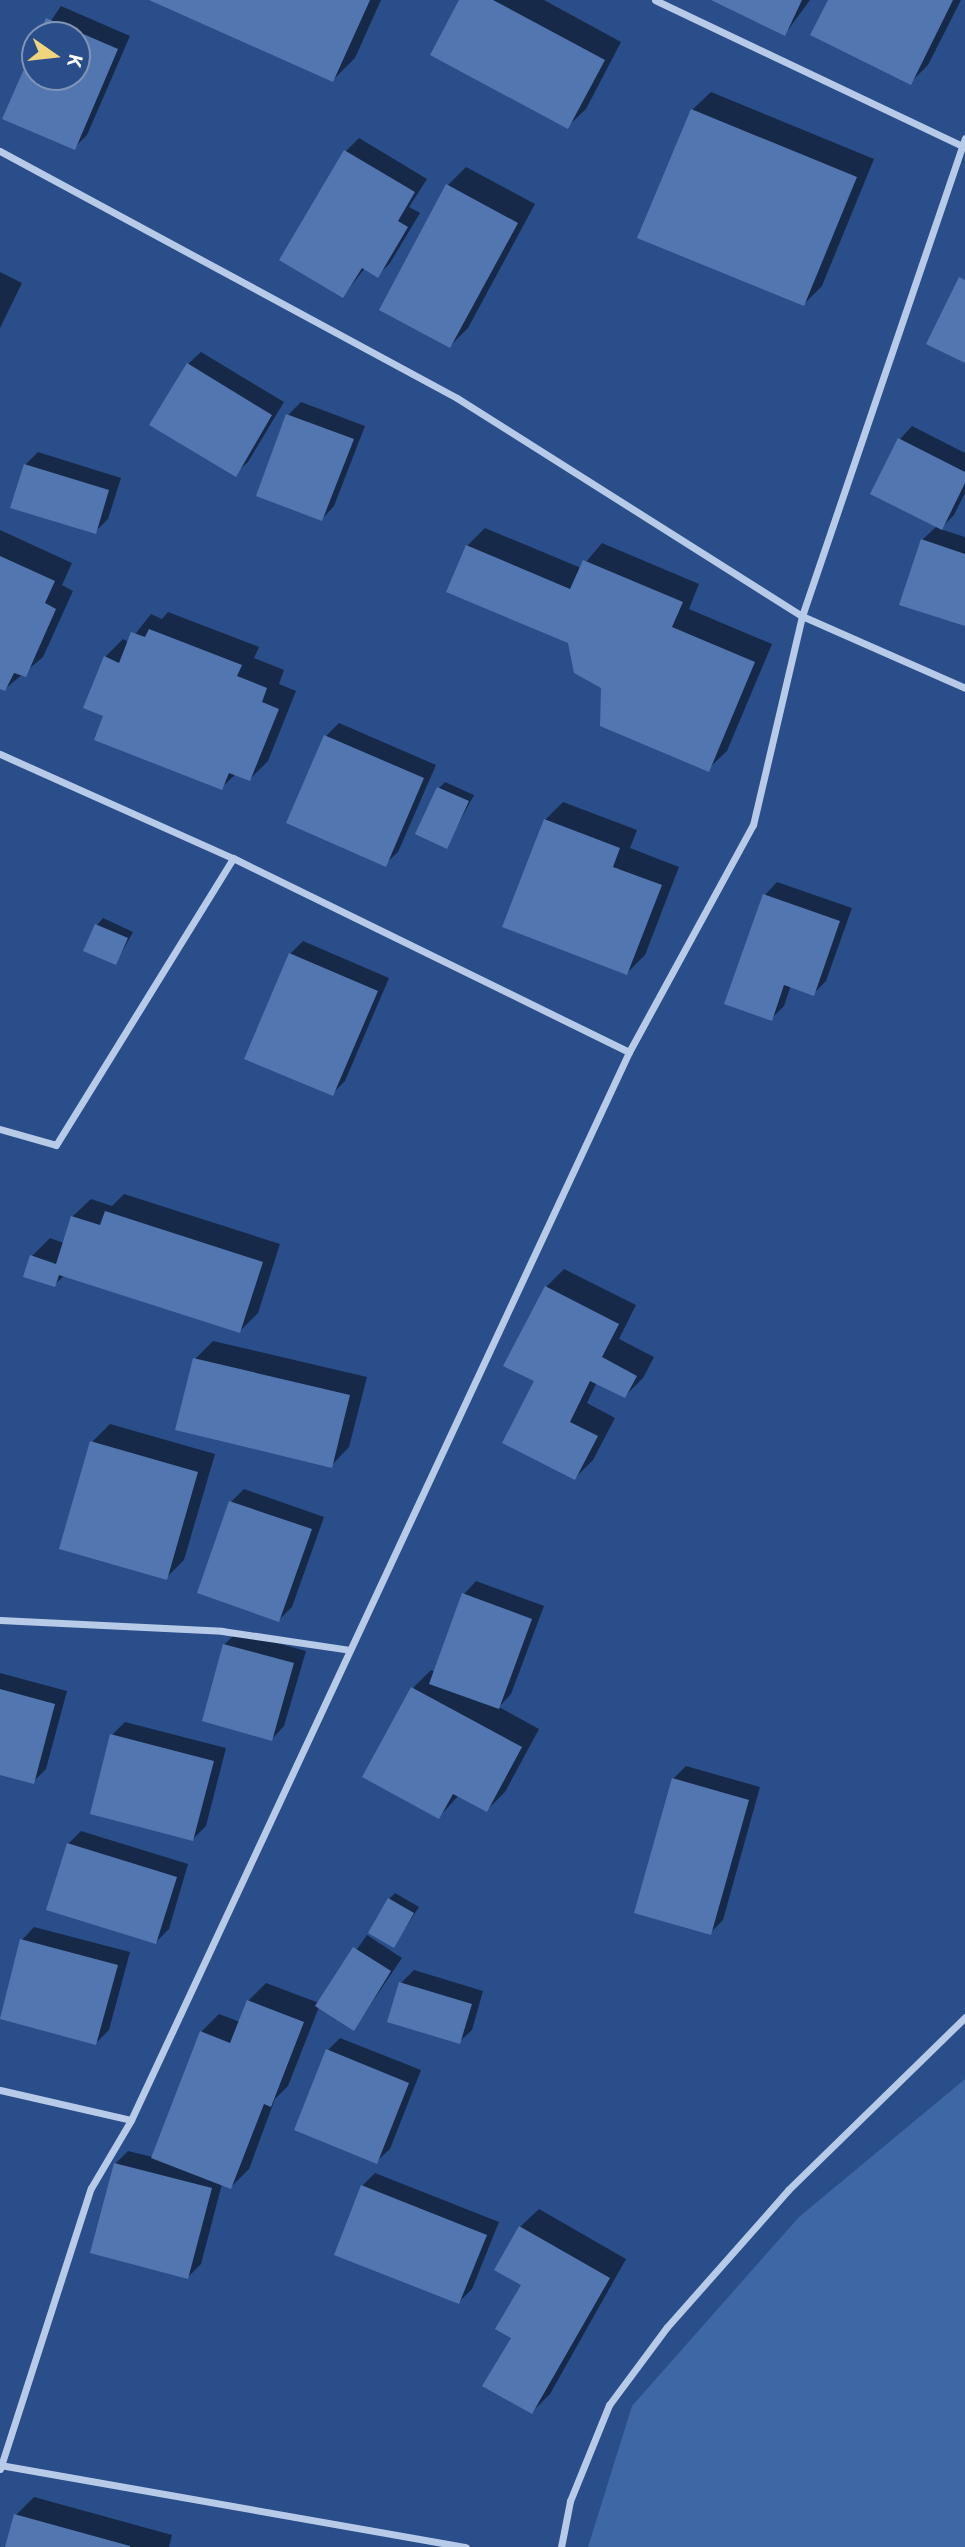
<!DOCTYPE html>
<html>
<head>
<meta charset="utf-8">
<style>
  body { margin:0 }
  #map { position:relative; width:965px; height:2547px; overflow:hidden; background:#2a4e89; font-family:Roboto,sans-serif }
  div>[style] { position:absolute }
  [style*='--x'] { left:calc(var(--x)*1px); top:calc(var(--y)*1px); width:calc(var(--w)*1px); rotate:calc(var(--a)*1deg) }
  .green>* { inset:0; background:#3e67a5 }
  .shadow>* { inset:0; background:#0007 }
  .building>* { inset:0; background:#5277b0 }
  .minor>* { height:7px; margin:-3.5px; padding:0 3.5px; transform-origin:3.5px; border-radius:3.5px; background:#b7cbe9 }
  span { translate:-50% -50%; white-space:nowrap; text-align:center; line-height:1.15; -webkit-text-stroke:7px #2a4e89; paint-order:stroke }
  .north { position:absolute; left:21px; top:21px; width:70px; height:70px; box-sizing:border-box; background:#2a4e89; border:2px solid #7f95b8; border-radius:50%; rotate:104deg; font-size:19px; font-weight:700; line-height:28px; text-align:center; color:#fff }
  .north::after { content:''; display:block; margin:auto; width:24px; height:32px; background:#efd57e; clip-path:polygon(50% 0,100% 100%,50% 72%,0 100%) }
</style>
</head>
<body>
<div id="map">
  <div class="green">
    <div style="clip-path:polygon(965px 2079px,965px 2547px,588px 2547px,632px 2406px,799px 2217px)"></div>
  </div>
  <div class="shadow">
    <div style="clip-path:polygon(153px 0,381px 0,355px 58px,333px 80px)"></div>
    <div style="clip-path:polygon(461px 0,544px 0,621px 42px,586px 109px,567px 127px)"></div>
    <div style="clip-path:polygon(715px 0,810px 0,785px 34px)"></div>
    <div style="clip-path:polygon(830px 0,961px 0,928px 65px,910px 83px)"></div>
    <div style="clip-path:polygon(61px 6px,130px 36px,87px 135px,74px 148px,5px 118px,35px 48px,35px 77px,77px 77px,77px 35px,41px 35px)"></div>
    <div style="clip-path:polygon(711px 92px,874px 159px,822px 286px,804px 304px,692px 110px)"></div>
    <div style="clip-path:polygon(359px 138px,427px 179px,409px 207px,420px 213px,390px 263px,377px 276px,365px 268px,343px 296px,282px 259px,346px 151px)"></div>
    <div style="clip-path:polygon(466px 167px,535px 204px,468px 328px,450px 346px,381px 309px,448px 185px)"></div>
    <div style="clip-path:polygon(0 272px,22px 283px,0 328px)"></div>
    <div style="clip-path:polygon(201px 352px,284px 402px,248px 462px,235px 474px,188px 364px)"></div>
    <div style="clip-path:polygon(301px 402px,365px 426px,334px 506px,322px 519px,258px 495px,288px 415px)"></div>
    <div style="clip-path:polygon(912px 426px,965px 453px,965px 493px,954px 515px,940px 529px,965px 537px,965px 624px,922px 540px,937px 526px,900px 439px)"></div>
    <div style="clip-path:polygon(38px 452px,121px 478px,108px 519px,95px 532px,25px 465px)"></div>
    <div style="clip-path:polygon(485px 528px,581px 568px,602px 543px,699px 584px,689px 609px,772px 644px,727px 751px,708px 769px,602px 687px,570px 642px,467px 546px)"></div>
    <div style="clip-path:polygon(0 530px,72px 563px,62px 585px,73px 591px,43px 657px,5px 689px,0 687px)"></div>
    <div style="clip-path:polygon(168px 612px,259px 647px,254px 658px,284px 670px,279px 684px,296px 691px,268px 761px,250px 779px,236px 774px,221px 788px,105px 715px,105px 657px,123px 639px,129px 642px,151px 614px,162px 619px)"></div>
    <div style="clip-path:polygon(339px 723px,436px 765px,398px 852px,385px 864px,326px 736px)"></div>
    <div style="clip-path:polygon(445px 782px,474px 795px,446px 847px,439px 788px)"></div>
    <div style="clip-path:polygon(563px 802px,637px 830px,630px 848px,679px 867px,645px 955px,627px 973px,545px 820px)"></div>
    <div style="clip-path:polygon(777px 882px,852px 908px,826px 981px,813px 994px,791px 985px,784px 1006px,771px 1019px,765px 895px)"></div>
    <div style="clip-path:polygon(103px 918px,133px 932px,116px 963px,97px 925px)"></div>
    <div style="clip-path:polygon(303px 941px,389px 978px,345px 1081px,332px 1094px,290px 954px)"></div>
    <div style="clip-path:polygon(124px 1194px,280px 1244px,258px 1313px,240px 1331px,65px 1275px,54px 1285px,32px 1256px,50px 1238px,64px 1243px,72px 1217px,91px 1199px,112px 1206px)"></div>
    <div style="clip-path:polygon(564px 1269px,636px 1305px,619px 1339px,654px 1357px,643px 1378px,625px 1396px,597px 1382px,587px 1403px,615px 1418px,593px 1460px,575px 1478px,536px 1380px,546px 1287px)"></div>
    <div style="clip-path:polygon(213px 1341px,367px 1377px,349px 1447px,331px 1466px,195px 1359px)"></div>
    <div style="clip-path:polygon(110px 1424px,215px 1454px,184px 1560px,166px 1578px,92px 1442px)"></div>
    <div style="clip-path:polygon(244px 1489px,324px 1517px,292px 1607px,279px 1620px,231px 1502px)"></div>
    <div style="clip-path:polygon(476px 1581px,544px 1606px,511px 1694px,499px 1707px,539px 1729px,505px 1792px,487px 1810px,459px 1795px,439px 1817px,364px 1776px,413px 1688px,431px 1670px,435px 1672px,464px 1594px)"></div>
    <div style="clip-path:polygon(237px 1632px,306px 1651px,284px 1726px,272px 1739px,224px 1645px)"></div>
    <div style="clip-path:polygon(0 1673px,67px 1691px,46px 1769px,33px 1782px,0 1773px)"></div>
    <div style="clip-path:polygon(125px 1722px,226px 1748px,206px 1826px,193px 1839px,112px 1735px)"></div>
    <div style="clip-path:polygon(686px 1766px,760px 1787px,723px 1920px,710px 1933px,673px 1779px)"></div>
    <div style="clip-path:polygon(81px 1831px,188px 1864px,169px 1929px,156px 1942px,68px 1844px)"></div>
    <div style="clip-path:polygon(395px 1893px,419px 1907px,394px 1945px,389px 1899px)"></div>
    <div style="clip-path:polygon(34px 1927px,130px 1952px,109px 2030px,96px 2043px,22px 1940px)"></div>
    <div style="clip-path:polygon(367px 1935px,402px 1958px,354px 2029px,319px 2007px,288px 2086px,275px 2099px,249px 2169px,231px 2187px,222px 2184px,201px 2264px,188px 2277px,115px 2164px,128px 2151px,153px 2157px,201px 2032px,219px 2014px,240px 2022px,248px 2001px,266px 1983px,319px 2003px)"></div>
    <div style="clip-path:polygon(414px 1970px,483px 1991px,472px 2030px,459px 2042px,401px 1983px)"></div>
    <div style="clip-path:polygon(340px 2038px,421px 2070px,390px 2149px,377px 2161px,328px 2050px)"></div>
    <div style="clip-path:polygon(375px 2173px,499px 2222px,472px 2289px,459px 2302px,362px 2186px)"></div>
    <div style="clip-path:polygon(539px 2209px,626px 2259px,550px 2394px,532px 2412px,513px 2337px,523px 2284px,520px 2227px)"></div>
    <div style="clip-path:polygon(34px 2497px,172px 2535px,169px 2547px,7px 2547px,16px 2515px)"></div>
  </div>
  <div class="building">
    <div style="clip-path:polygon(149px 0,370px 0,333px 82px)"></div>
    <div style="clip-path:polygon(459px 0,493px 0,605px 60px,568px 129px,430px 55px)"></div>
    <div style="clip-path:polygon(711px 0,802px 0,785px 36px)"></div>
    <div style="clip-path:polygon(828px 0,953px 0,911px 85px,810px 35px)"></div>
    <div style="clip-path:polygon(46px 18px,118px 49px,75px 150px,2px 119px,35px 44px,35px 77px,77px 77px,77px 35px,39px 35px)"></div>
    <div style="clip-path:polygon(691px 109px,857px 177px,804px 306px,637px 238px)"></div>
    <div style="clip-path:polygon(344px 150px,415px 192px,398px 221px,408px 227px,378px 278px,362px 268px,343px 298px,279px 260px)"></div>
    <div style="clip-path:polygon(446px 184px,518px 223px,450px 348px,379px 310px)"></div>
    <div style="clip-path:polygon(959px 277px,965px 280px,965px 363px,926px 344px)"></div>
    <div style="clip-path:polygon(187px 363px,272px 415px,236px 477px,149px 425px)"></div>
    <div style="clip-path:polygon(286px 414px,354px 439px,322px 521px,256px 496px)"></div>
    <div style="clip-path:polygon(898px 438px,965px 472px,965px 483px,942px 530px,870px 494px)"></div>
    <div style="clip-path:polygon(24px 464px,109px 490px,96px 534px,10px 508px)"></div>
    <div style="clip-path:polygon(921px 539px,965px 554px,965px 626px,899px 605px)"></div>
    <div style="clip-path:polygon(466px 545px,570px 589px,583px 560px,683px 602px,672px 627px,755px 662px,709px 772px,600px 726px,601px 688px,574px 673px,568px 643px,446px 592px)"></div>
    <div style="clip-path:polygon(0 556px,55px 581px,45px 603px,56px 609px,26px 677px,14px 673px,5px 691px,0 689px)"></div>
    <div style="clip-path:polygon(149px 629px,242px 665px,237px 676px,267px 688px,262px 702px,279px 709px,250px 781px,229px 773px,222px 790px,94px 740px,103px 716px,83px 708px,104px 656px,119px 663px,131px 632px,145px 637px)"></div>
    <div style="clip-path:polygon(324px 735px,424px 778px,386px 867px,286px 823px)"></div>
    <div style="clip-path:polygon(437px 787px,469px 801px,447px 849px,415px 834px)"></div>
    <div style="clip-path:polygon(544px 819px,620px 848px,613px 867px,662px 885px,627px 975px,502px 927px)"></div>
    <div style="clip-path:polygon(763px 894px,840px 921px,814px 996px,784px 985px,772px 1021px,724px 1004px)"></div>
    <div style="clip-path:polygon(95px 924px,128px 938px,116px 965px,83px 951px)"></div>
    <div style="clip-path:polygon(289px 953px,378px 991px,333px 1096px,244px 1059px)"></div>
    <div style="clip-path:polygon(105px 1211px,263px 1262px,240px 1333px,59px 1275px,55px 1287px,23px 1277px,30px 1255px,56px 1264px,71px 1216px,100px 1225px)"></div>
    <div style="clip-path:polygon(545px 1286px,619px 1324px,602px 1357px,637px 1376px,625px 1398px,590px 1381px,570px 1422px,598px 1436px,575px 1480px,502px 1443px,534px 1381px,503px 1366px)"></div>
    <div style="clip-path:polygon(193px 1358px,350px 1395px,332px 1468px,175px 1430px)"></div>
    <div style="clip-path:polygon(90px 1441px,198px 1472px,167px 1580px,59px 1549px)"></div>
    <div style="clip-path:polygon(229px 1501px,312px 1529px,279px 1622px,197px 1593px)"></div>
    <div style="clip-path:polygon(462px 1593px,532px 1619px,499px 1709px,429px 1684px)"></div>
    <div style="clip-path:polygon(223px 1644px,294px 1663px,272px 1741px,202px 1721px)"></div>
    <div style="clip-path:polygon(411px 1687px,522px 1747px,487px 1812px,453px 1794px,439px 1819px,362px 1777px)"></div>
    <div style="clip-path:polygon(0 1689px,55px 1704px,34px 1784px,0 1775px)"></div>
    <div style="clip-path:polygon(110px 1734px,214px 1761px,193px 1841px,90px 1814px)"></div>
    <div style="clip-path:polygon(672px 1778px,749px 1800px,711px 1935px,634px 1913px)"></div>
    <div style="clip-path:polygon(67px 1843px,177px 1877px,156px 1944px,46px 1910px)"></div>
    <div style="clip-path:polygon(388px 1898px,414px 1913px,394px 1948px,368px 1933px)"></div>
    <div style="clip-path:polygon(20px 1939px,118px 1965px,96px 2045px,0 2019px)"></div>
    <div style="clip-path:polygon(353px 1947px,391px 1971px,354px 2031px,315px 2006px)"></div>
    <div style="clip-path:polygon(399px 1982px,472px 2004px,460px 2044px,387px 2022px)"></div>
    <div style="clip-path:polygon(247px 2000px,304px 2022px,271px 2107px,264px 2104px,231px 2189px,151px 2158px,200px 2031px,230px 2043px)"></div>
    <div style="clip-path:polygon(326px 2049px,409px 2083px,377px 2164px,294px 2130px)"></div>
    <div style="clip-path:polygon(114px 2163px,212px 2188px,188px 2279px,90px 2253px)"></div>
    <div style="clip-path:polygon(361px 2185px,487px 2235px,459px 2304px,334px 2255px)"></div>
    <div style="clip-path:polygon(519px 2226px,610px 2278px,532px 2414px,482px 2386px,511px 2338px,495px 2329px,521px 2285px,494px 2270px)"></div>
    <div style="clip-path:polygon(14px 2514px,130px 2546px,130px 2547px,5px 2547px)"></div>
  </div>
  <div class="minor">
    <div style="--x:655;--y:0;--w:340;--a:25.4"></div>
    <div style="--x:0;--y:151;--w:519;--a:28.39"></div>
    <div style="--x:457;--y:398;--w:408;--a:32.3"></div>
    <div style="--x:802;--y:616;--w:178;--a:23.8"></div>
    <div style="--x:0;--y:754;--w:255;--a:24.1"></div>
    <div style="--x:233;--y:858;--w:441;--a:26.1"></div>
    <div style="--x:0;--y:1129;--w:58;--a:15.9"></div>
    <div style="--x:56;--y:1145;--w:337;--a:-58.3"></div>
    <div style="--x:0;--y:1620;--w:222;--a:2.8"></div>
    <div style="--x:222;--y:1631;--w:129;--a:8.4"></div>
    <div style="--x:0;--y:2090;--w:134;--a:12.9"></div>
    <div style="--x:0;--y:2465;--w:473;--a:10"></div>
    <div style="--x:0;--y:2469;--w:295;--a:-72.1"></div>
    <div style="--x:91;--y:2188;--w:79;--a:-59.5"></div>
    <div style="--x:131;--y:2120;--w:1178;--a:-65"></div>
    <div style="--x:629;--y:1052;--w:259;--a:-61.4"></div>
    <div style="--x:753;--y:825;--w:215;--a:-76.8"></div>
    <div style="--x:802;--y:616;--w:505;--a:-71.17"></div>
    <div style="--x:561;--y:2547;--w:47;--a:-78.9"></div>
    <div style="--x:570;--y:2501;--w:104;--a:-67.9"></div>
    <div style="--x:609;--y:2405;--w:97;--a:-53.4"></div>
    <div style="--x:667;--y:2327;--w:183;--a:-48.5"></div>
    <div style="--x:788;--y:2190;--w:248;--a:-44.3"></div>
  </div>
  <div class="north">K</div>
</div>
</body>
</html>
